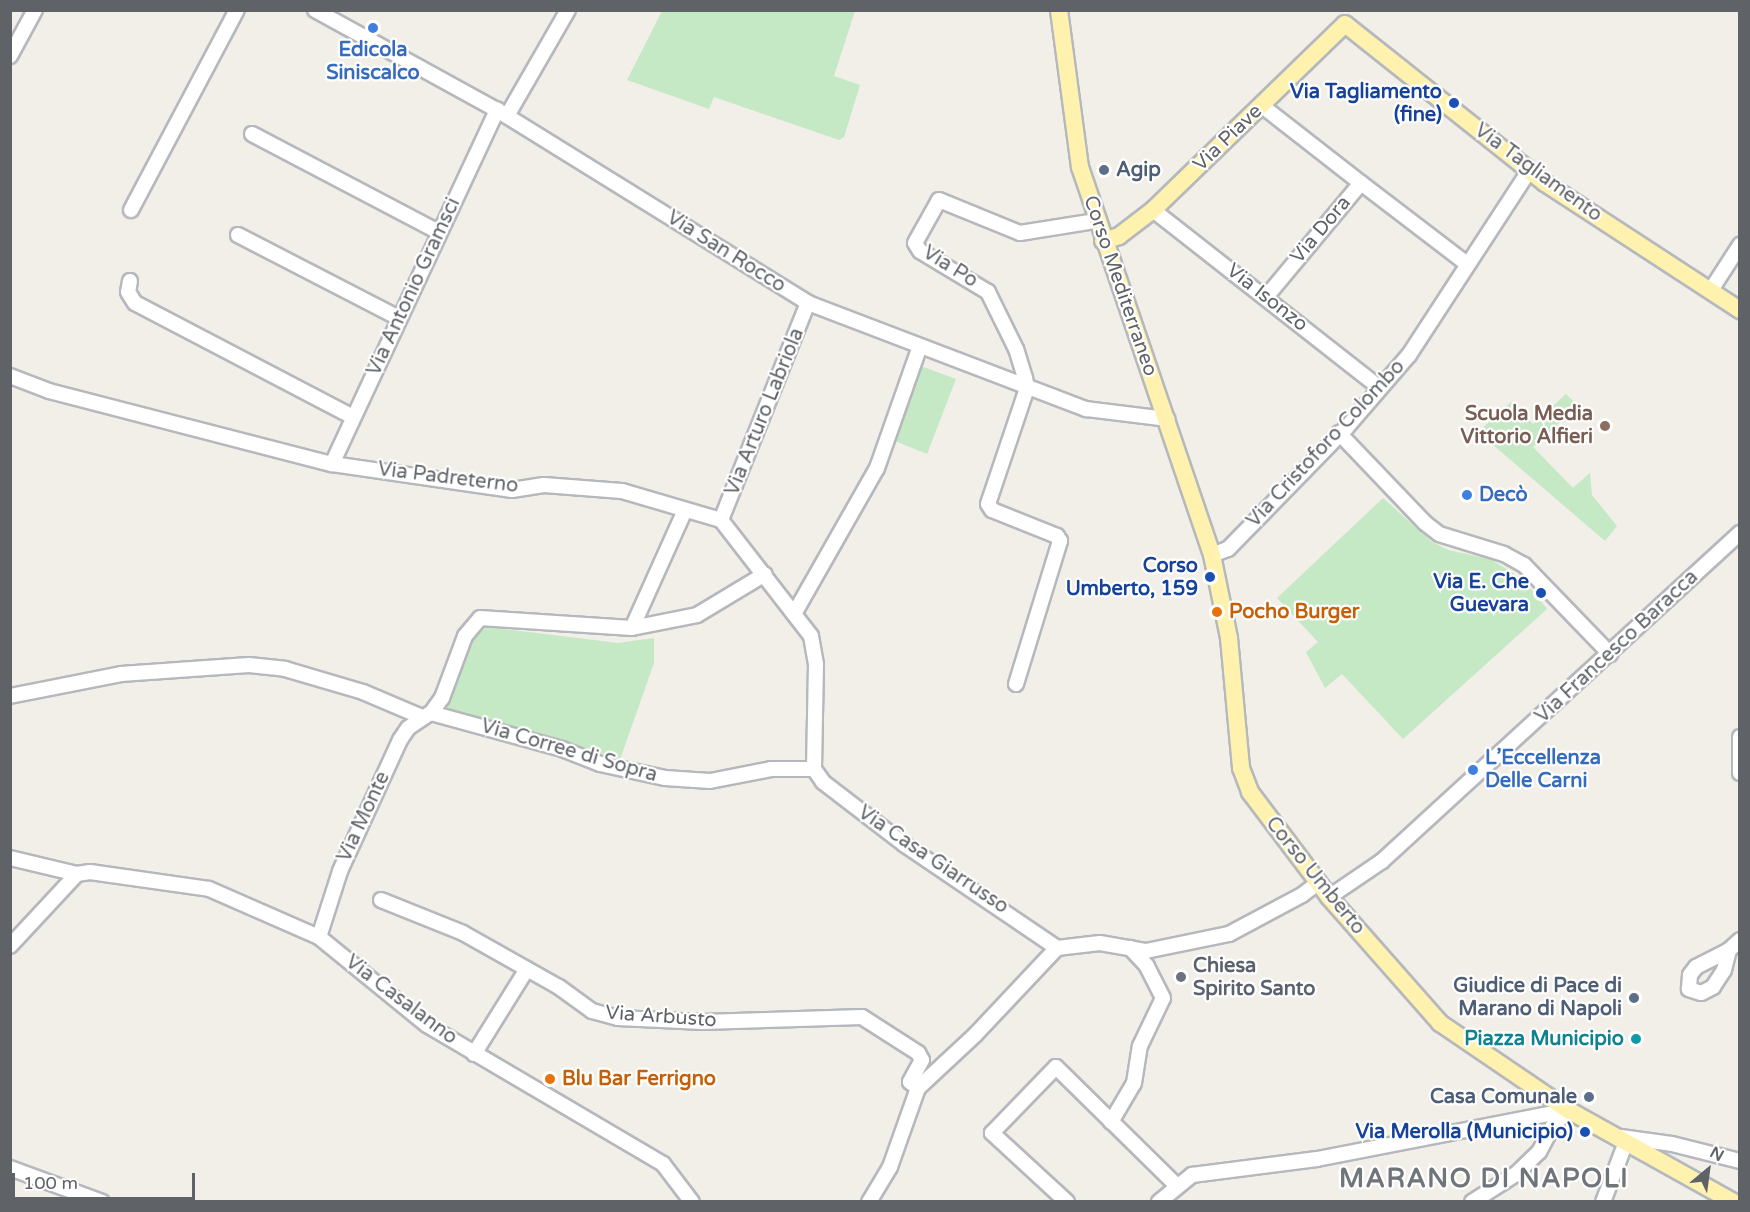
<!DOCTYPE html>
<html>
<head>
<meta charset="utf-8">
<style>
  body { margin:0 }
  #map { position:relative; width:1750px; height:1212px; overflow:hidden; background:#f1efe8; font-family:"Varela Round",sans-serif }
  div>[style] { position:absolute }
  [style*='--x'] { left:calc(var(--x)*1px); top:calc(var(--y)*1px); width:calc(var(--w)*1px); rotate:calc(var(--a)*1deg) }
  .green>* { inset:0; background:#c5e8c5 }
  .roads { filter:drop-shadow(2px 0 #b5b8bc) drop-shadow(-2px 0 #b5b8bc) drop-shadow(0 2px #b5b8bc) drop-shadow(0 -2px #b5b8bc) }
  .minor>* { height:14px; margin:-7px; padding:0 7px; transform-origin:7px; border-radius:7px; background:#fff }
  .major>* { height:16px; margin:-8px; padding:0 8px; transform-origin:8px; border-radius:8px; background:#fff2af }
  .dots>* { width:16px; height:16px; translate:-50% -50%; box-sizing:border-box; border:3px solid #fff; border-radius:50% }
  span { translate:-50% -50%; white-space:nowrap; text-align:center; line-height:1.15; -webkit-text-stroke:4.5px #fff; paint-order:stroke }
  .shop-label { font-size:20px; color:#366cbe; font-weight:700 }
  .left { translate:0 -50%; text-align:left }
  .transit-label { font-size:20px; color:#164399; font-weight:700 }
  .right { translate:-100% -50%; text-align:right }
  .street-label { font-size:20px; color:#5f6368 }
  .service-label { font-size:20px; color:#4e5e75; font-weight:700 }
  .education-label { font-size:20px; color:#785e54; font-weight:700 }
  .food-label { font-size:20px; color:#c56008; font-weight:700 }
  .worship-label { font-size:20px; color:#5b616d; font-weight:700 }
  .culture-label { font-size:20px; color:#0d838f; font-weight:700 }
  .district-label { font-size:26px; color:#70757a; font-weight:700; letter-spacing:1.5px }
  .frame { position:absolute; inset:0; border:12px solid #5f6368; pointer-events:none }
  .north { position:absolute; left:1678px; top:1140px; width:60px; height:60px; -webkit-text-stroke:4px #fff; paint-order:stroke; rotate:29deg; font-size:16px; font-weight:700; line-height:24px; text-align:center; color:#5f6368 }
  .north::after { content:''; display:block; margin:auto; width:21px; height:27px; background:#5f6368; clip-path:polygon(50% 0,100% 100%,50% 72%,0 100%) }
  .scale { position:absolute; left:12px; top:1173px; width:183px; height:27px; box-sizing:border-box; border:3px solid #5f6368; border-top:0; padding-left:8px; font-size:18px; line-height:21px; white-space:nowrap; color:#5f6368; -webkit-text-stroke:4px #fff; paint-order:stroke }
</style>
</head>
<body>
<div id="map">
  <div class="green">
    <div style="clip-path:polygon(662px 11px,855px 11px,834px 76px,860px 85px,844px 137px,839px 140px,714px 97px,709px 109px,627px 80px)"></div>
    <div style="clip-path:polygon(921px 366px,956px 379px,927px 454px,895px 441px)"></div>
    <div style="clip-path:polygon(1566px 394px,1578px 406px,1533px 447px,1573px 488px,1590px 473px,1592px 495px,1617px 526px,1605px 541px,1478px 432px,1511px 402px,1533px 424px)"></div>
    <div style="clip-path:polygon(1383px 498px,1432px 542px,1448px 550px,1490px 559px,1510px 571px,1527px 584px,1547px 609px,1403px 739px,1342px 674px,1325px 688px,1306px 652px,1318px 642px,1277px 598px)"></div>
    <div style="clip-path:polygon(487px 627px,618px 643px,654px 638px,654px 663px,617px 768px,446px 712px,472px 639px)"></div>
  </div>
  <div class="roads">
    <div class="minor">
      <div style="--x:315;--y:10;--w:208;--a:28.8"></div>
      <div style="--x:497;--y:110;--w:366;--a:31.8"></div>
      <div style="--x:808;--y:303;--w:298;--a:20.9"></div>
      <div style="--x:1086;--y:409;--w:82;--a:7"></div>
      <div style="--x:10;--y:56;--w:52;--a:-61.5"></div>
      <div style="--x:1261;--y:105;--w:127;--a:38"></div>
      <div style="--x:507;--y:116;--w:122;--a:-60.1"></div>
      <div style="--x:252;--y:134;--w:211;--a:27.7"></div>
      <div style="--x:131;--y:210;--w:226;--a:-62.1"></div>
      <div style="--x:1153;--y:210;--w:288;--a:38.1"></div>
      <div style="--x:238;--y:235;--w:181;--a:27.3"></div>
      <div style="--x:130;--y:281;--w:11;--a:100"></div>
      <div style="--x:128;--y:292;--w:13;--a:58"></div>
      <div style="--x:135;--y:303;--w:246;--a:27.6"></div>
      <div style="--x:1711;--y:290;--w:54;--a:-57.2"></div>
      <div style="--x:1266;--y:297;--w:148;--a:-50.2"></div>
      <div style="--x:1361;--y:183;--w:133;--a:37.4"></div>
      <div style="--x:10;--y:376;--w:42;--a:21"></div>
      <div style="--x:49;--y:391;--w:292;--a:14.5"></div>
      <div style="--x:332;--y:464;--w:182;--a:8.2"></div>
      <div style="--x:512;--y:490;--w:32;--a:-9"></div>
      <div style="--x:544;--y:485;--w:78;--a:4.4"></div>
      <div style="--x:622;--y:491;--w:103;--a:16.3"></div>
      <div style="--x:721;--y:520;--w:147;--a:52.2"></div>
      <div style="--x:811;--y:636;--w:28;--a:80"></div>
      <div style="--x:816;--y:664;--w:105;--a:91.1"></div>
      <div style="--x:814;--y:769;--w:16;--a:55"></div>
      <div style="--x:823;--y:782;--w:103;--a:37.5"></div>
      <div style="--x:905;--y:845;--w:184;--a:34.1"></div>
      <div style="--x:1339;--y:433;--w:124;--a:46.3"></div>
      <div style="--x:1425;--y:523;--w:18;--a:38"></div>
      <div style="--x:1439;--y:534;--w:68;--a:17.1"></div>
      <div style="--x:1504;--y:554;--w:23;--a:29"></div>
      <div style="--x:1524;--y:565;--w:124;--a:46"></div>
      <div style="--x:332;--y:464;--w:391;--a:-65"></div>
      <div style="--x:721;--y:520;--w:234;--a:-68.2"></div>
      <div style="--x:1212;--y:555;--w:17;--a:-21"></div>
      <div style="--x:1228;--y:549;--w:170;--a:-45.7"></div>
      <div style="--x:1347;--y:427;--w:95;--a:-49.3"></div>
      <div style="--x:1409;--y:355;--w:220;--a:-56.9"></div>
      <div style="--x:794;--y:614;--w:168;--a:-60.4"></div>
      <div style="--x:877;--y:468;--w:129;--a:-70.6"></div>
      <div style="--x:632;--y:628;--w:129;--a:-65.8"></div>
      <div style="--x:1016;--y:684;--w:150;--a:-72.9"></div>
      <div style="--x:1060;--y:541;--w:6;--a:-121"></div>
      <div style="--x:1057;--y:536;--w:70;--a:-158.2"></div>
      <div style="--x:992;--y:510;--w:7;--a:-124"></div>
      <div style="--x:988;--y:504;--w:122;--a:-71.4"></div>
      <div style="--x:1027;--y:388;--w:10;--a:-101"></div>
      <div style="--x:1025;--y:378;--w:30;--a:-107"></div>
      <div style="--x:1016;--y:349;--w:64;--a:-116.2"></div>
      <div style="--x:988;--y:292;--w:79;--a:-148.9"></div>
      <div style="--x:920;--y:251;--w:9;--a:-122"></div>
      <div style="--x:915;--y:243;--w:49;--a:-60.8"></div>
      <div style="--x:939;--y:200;--w:87;--a:22.2"></div>
      <div style="--x:1020;--y:233;--w:77;--a:-9"></div>
      <div style="--x:10;--y:696;--w:113;--a:-11.2"></div>
      <div style="--x:121;--y:674;--w:128;--a:-4"></div>
      <div style="--x:249;--y:665;--w:36;--a:6"></div>
      <div style="--x:285;--y:669;--w:81;--a:16.4"></div>
      <div style="--x:363;--y:692;--w:64;--a:23"></div>
      <div style="--x:431;--y:713;--w:19;--a:-54"></div>
      <div style="--x:442;--y:698;--w:66;--a:-69.6"></div>
      <div style="--x:465;--y:636;--w:23;--a:-50"></div>
      <div style="--x:480;--y:618;--w:152;--a:3.8"></div>
      <div style="--x:632;--y:628;--w:66;--a:-11.3"></div>
      <div style="--x:697;--y:615;--w:79;--a:-31.1"></div>
      <div style="--x:431;--y:713;--w:136;--a:15.4"></div>
      <div style="--x:562;--y:749;--w:41;--a:21.5"></div>
      <div style="--x:600;--y:764;--w:66;--a:12.2"></div>
      <div style="--x:665;--y:778;--w:45;--a:3.8"></div>
      <div style="--x:710;--y:781;--w:62;--a:-11.1"></div>
      <div style="--x:771;--y:769;--w:43;--a:0"></div>
      <div style="--x:1740;--y:737;--w:36;--a:90"></div>
      <div style="--x:10;--y:858;--w:69;--a:13.4"></div>
      <div style="--x:77;--y:874;--w:13;--a:-9"></div>
      <div style="--x:90;--y:872;--w:120;--a:8.1"></div>
      <div style="--x:209;--y:889;--w:120;--a:23.6"></div>
      <div style="--x:319;--y:937;--w:139;--a:39.2"></div>
      <div style="--x:427;--y:1025;--w:274;--a:30.5"></div>
      <div style="--x:663;--y:1164;--w:48;--a:52.7"></div>
      <div style="--x:1329;--y:897;--w:64;--a:-34.2"></div>
      <div style="--x:1382;--y:861;--w:486;--a:-42.5"></div>
      <div style="--x:381;--y:900;--w:88;--a:21.9"></div>
      <div style="--x:463;--y:933;--w:110;--a:29.4"></div>
      <div style="--x:559;--y:987;--w:41;--a:36"></div>
      <div style="--x:592;--y:1011;--w:27;--a:15"></div>
      <div style="--x:618;--y:1018;--w:85;--a:2.7"></div>
      <div style="--x:703;--y:1022;--w:159;--a:-1.8"></div>
      <div style="--x:862;--y:1017;--w:67;--a:32.7"></div>
      <div style="--x:918;--y:1053;--w:8;--a:60"></div>
      <div style="--x:922;--y:1060;--w:25;--a:119"></div>
      <div style="--x:910;--y:1082;--w:10;--a:37"></div>
      <div style="--x:319;--y:937;--w:69;--a:-72.3"></div>
      <div style="--x:340;--y:871;--w:144;--a:-65.4"></div>
      <div style="--x:400;--y:740;--w:14;--a:-56"></div>
      <div style="--x:408;--y:728;--w:25;--a:-34"></div>
      <div style="--x:10;--y:946;--w:98;--a:-47.1"></div>
      <div style="--x:1729;--y:950;--w:21;--a:104"></div>
      <div style="--x:1724;--y:970;--w:20;--a:123"></div>
      <div style="--x:1713;--y:987;--w:13;--a:153"></div>
      <div style="--x:1701;--y:993;--w:13;--a:-162"></div>
      <div style="--x:1689;--y:989;--w:14;--a:-86"></div>
      <div style="--x:1690;--y:975;--w:10;--a:-53"></div>
      <div style="--x:1696;--y:967;--w:37;--a:-27"></div>
      <div style="--x:1729;--y:950;--w:15;--a:-42"></div>
      <div style="--x:474;--y:1054;--w:100;--a:-58.1"></div>
      <div style="--x:1111;--y:1122;--w:45;--a:-59.5"></div>
      <div style="--x:1134;--y:1083;--w:37;--a:-81"></div>
      <div style="--x:1140;--y:1046;--w:53;--a:-64.4"></div>
      <div style="--x:1163;--y:998;--w:36;--a:-117"></div>
      <div style="--x:1147;--y:966;--w:25;--a:-133"></div>
      <div style="--x:1621;--y:1137;--w:51;--a:7.8"></div>
      <div style="--x:1672;--y:1144;--w:70;--a:14"></div>
      <div style="--x:10;--y:1168;--w:98;--a:20.3"></div>
      <div style="--x:869;--y:1202;--w:41;--a:-59"></div>
      <div style="--x:890;--y:1167;--w:84;--a:-70.5"></div>
      <div style="--x:918;--y:1088;--w:78;--a:-42.9"></div>
      <div style="--x:975;--y:1035;--w:120;--a:-46.7"></div>
      <div style="--x:1057;--y:948;--w:43;--a:-6.6"></div>
      <div style="--x:1100;--y:943;--w:47;--a:9.9"></div>
      <div style="--x:1146;--y:951;--w:85;--a:-11.6"></div>
      <div style="--x:1229;--y:934;--w:83;--a:-28.1"></div>
      <div style="--x:1302;--y:895;--w:20;--a:-37"></div>
      <div style="--x:1067;--y:1202;--w:102;--a:-137.4"></div>
      <div style="--x:992;--y:1133;--w:92;--a:-45.9"></div>
      <div style="--x:1056;--y:1067;--w:168;--a:44.5"></div>
      <div style="--x:1159;--y:1202;--w:43;--a:-39.3"></div>
      <div style="--x:1192;--y:1175;--w:126;--a:-7.3"></div>
      <div style="--x:1317;--y:1159;--w:256;--a:-11"></div>
      <div style="--x:1472;--y:1202;--w:52;--a:-32.5"></div>
      <div style="--x:1516;--y:1174;--w:32;--a:-44"></div>
      <div style="--x:1539;--y:1152;--w:30;--a:-62"></div>
      <div style="--x:1553;--y:1126;--w:22;--a:-47"></div>
      <div style="--x:1603;--y:1202;--w:64;--a:-69"></div>
    </div>
    <div class="major">
      <div style="--x:1059;--y:10;--w:158;--a:82.4"></div>
      <div style="--x:1080;--y:167;--w:410;--a:71.2"></div>
      <div style="--x:1212;--y:555;--w:85;--a:78.4"></div>
      <div style="--x:1229;--y:638;--w:131;--a:84.7"></div>
      <div style="--x:1241;--y:768;--w:26;--a:69"></div>
      <div style="--x:1250;--y:792;--w:131;--a:53"></div>
      <div style="--x:1329;--y:897;--w:168;--a:48.6"></div>
      <div style="--x:1440;--y:1023;--w:155;--a:34.2"></div>
      <div style="--x:1568;--y:1110;--w:189;--a:29.1"></div>
      <div style="--x:1103;--y:241;--w:17;--a:-17"></div>
      <div style="--x:1119;--y:236;--w:43;--a:-37.4"></div>
      <div style="--x:1153;--y:210;--w:267;--a:-44.1"></div>
      <div style="--x:1345;--y:24;--w:256;--a:38.5"></div>
      <div style="--x:1545;--y:183;--w:233;--a:33.1"></div>
    </div>
  </div>
  <div class="dots">
    <div style="left:373px;top:28px;background:#3f7fe0"></div>
    <div style="left:1454px;top:103px;background:#1a4fb4"></div>
    <div style="left:1104px;top:170px;background:#5c6f8a"></div>
    <div style="left:1605px;top:426px;background:#8d6e63"></div>
    <div style="left:1467px;top:495px;background:#3f7fe0"></div>
    <div style="left:1210px;top:577px;background:#1a4fb4"></div>
    <div style="left:1541px;top:593px;background:#1a4fb4"></div>
    <div style="left:1217px;top:612px;background:#e8710a"></div>
    <div style="left:1473px;top:770px;background:#3f7fe0"></div>
    <div style="left:1181px;top:977px;background:#6b7280"></div>
    <div style="left:1634px;top:998px;background:#5c6f8a"></div>
    <div style="left:1636px;top:1039px;background:#0f9aa8"></div>
    <div style="left:550px;top:1079px;background:#e8710a"></div>
    <div style="left:1589px;top:1097px;background:#5c6f8a"></div>
    <div style="left:1585px;top:1132px;background:#1a4fb4"></div>
  </div>
  <div class="shop-label">
    <span style="left:373px;top:62px">Edicola<br>Siniscalco</span>
    <span class="left" style="left:1479px;top:495px">Decò</span>
    <span class="left" style="left:1485px;top:770px">L’Eccellenza<br>Delle Carni</span>
  </div>
  <div class="transit-label">
    <span class="right" style="left:1442px;top:104px">Via Tagliamento<br>(fine)</span>
    <span class="right" style="left:1198px;top:578px">Corso<br>Umberto, 159</span>
    <span class="right" style="left:1529px;top:594px">Via E. Che<br>Guevara</span>
    <span class="right" style="left:1573px;top:1132px">Via Merolla (Municipio)</span>
  </div>
  <div class="street-label">
    <span style="left:1228px;top:138px;rotate:-44deg">Via Piave</span>
    <span style="left:1538px;top:173px;rotate:36deg">Via Tagliamento</span>
    <span style="left:1321px;top:230px;rotate:-50deg">Via Dora</span>
    <span style="left:726px;top:252px;rotate:32deg">Via San Rocco</span>
    <span style="left:950px;top:267px;rotate:32deg">Via Po</span>
    <span style="left:1120px;top:286px;rotate:71deg">Corso Mediterraneo</span>
    <span style="left:414px;top:287px;rotate:-65deg">Via Antonio Gramsci</span>
    <span style="left:1267px;top:298px;rotate:38deg">Via Isonzo</span>
    <span style="left:765px;top:412px;rotate:-68deg">Via Arturo Labriola</span>
    <span style="left:1326px;top:444px;rotate:-47deg">Via Cristoforo Colombo</span>
    <span style="left:448px;top:478px;rotate:7deg">Via Padreterno</span>
    <span style="left:1617px;top:647px;rotate:-43deg">Via Francesco Baracca</span>
    <span style="left:569px;top:751px;rotate:16deg">Via Corree di Sopra</span>
    <span style="left:364px;top:817px;rotate:-65deg">Via Monte</span>
    <span style="left:933px;top:860px;rotate:34deg">Via Casa Giarrusso</span>
    <span style="left:1315px;top:876px;rotate:51deg">Corso Umberto</span>
    <span style="left:401px;top:1000px;rotate:37deg">Via Casalanno</span>
    <span style="left:661px;top:1017px;rotate:4deg">Via Arbusto</span>
  </div>
  <div class="service-label">
    <span class="left" style="left:1116px;top:170px">Agip</span>
    <span class="right" style="left:1622px;top:998px">Giudice di Pace di<br>Marano di Napoli</span>
    <span class="right" style="left:1577px;top:1097px">Casa Comunale</span>
  </div>
  <div class="education-label">
    <span class="right" style="left:1593px;top:426px">Scuola Media<br>Vittorio Alfieri</span>
  </div>
  <div class="food-label">
    <span class="left" style="left:1229px;top:612px">Pocho Burger</span>
    <span class="left" style="left:562px;top:1079px">Blu Bar Ferrigno</span>
  </div>
  <div class="worship-label">
    <span class="left" style="left:1193px;top:978px">Chiesa<br>Spirito Santo</span>
  </div>
  <div class="culture-label">
    <span class="right" style="left:1624px;top:1039px">Piazza Municipio</span>
  </div>
  <div class="district-label">
    <span style="left:1484px;top:1179px">MARANO DI NAPOLI</span>
  </div>
  <div class="frame"></div>
  <div class="north">N</div>
  <div class="scale">100 m</div>
</div>
</body>
</html>
